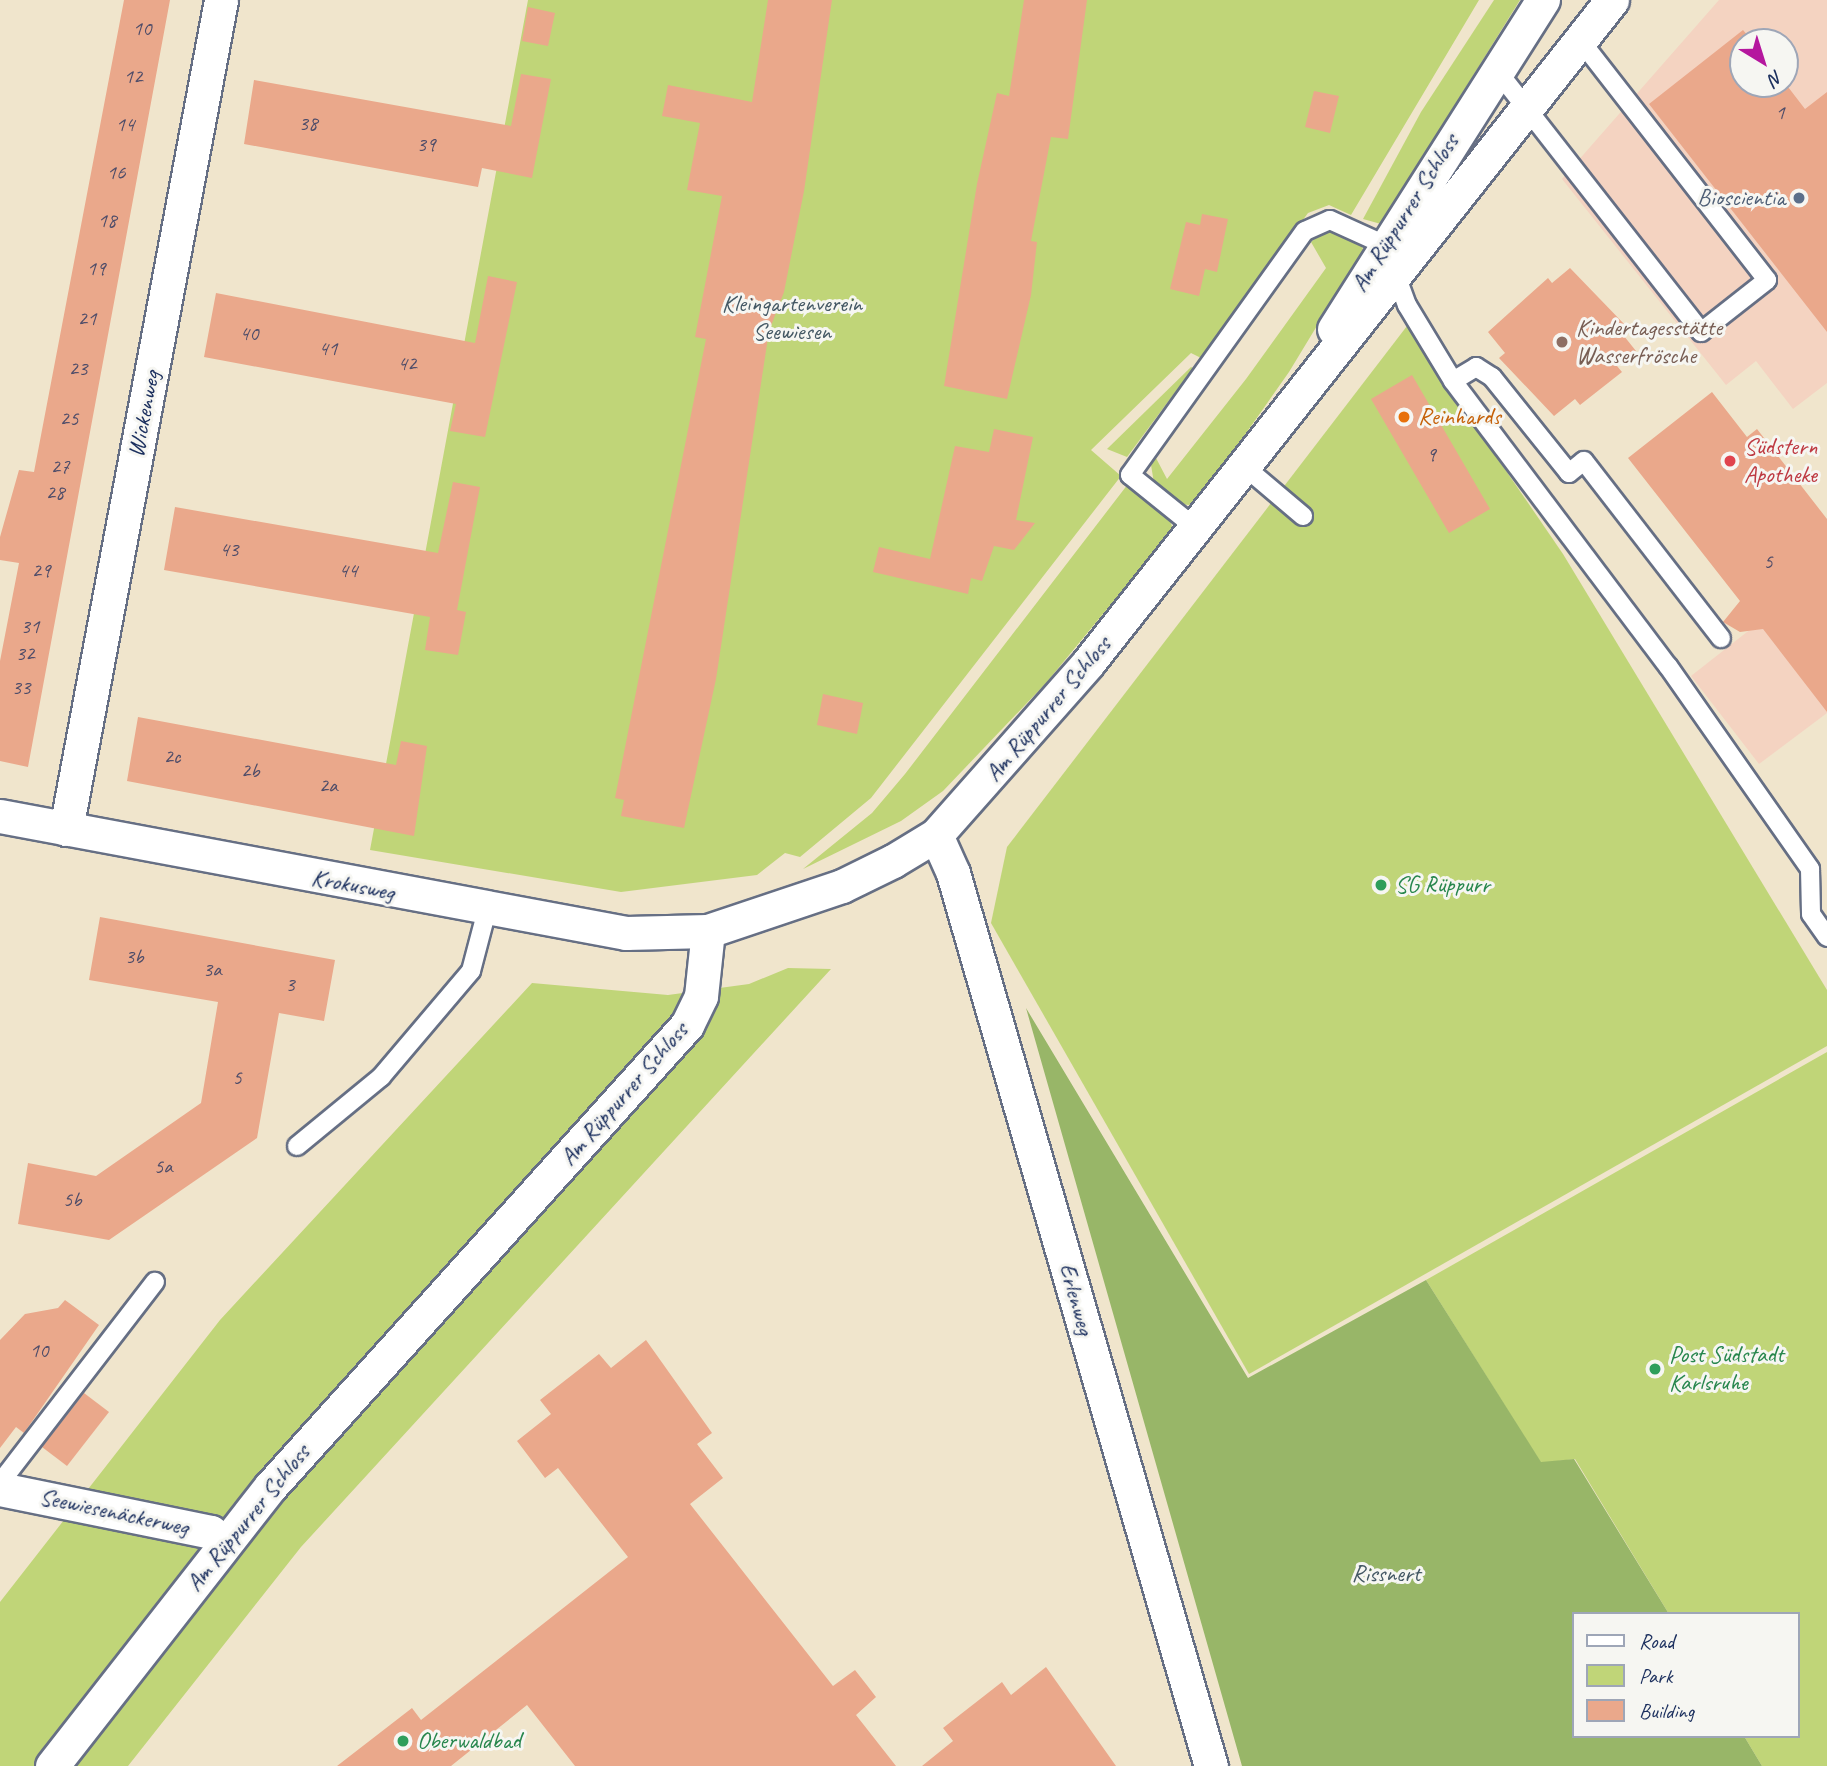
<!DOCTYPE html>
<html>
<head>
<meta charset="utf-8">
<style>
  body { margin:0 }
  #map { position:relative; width:1827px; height:1766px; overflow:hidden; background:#f0e5cc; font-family:Caveat,sans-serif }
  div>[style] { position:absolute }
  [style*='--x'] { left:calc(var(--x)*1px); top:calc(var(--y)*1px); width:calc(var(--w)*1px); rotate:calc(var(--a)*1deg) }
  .built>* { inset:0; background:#f4d3c1 }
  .green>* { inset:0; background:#c0d578 }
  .forest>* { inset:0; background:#98b668 }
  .building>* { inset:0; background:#eaa88b }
  .roads { filter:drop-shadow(2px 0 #666f84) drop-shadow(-2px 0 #666f84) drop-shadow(0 2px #666f84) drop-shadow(0 -2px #666f84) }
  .lane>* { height:18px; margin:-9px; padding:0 9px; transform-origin:9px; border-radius:9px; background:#fff }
  .street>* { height:33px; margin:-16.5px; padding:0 16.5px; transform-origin:16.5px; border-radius:16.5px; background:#fff }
  .dots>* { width:19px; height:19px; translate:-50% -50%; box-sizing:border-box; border:4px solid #f6f6f2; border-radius:50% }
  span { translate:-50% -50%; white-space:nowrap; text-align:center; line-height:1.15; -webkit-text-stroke:6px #f6f6f2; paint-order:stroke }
  .number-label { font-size:21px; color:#4f4d69 }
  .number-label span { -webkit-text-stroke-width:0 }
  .service-label { font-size:24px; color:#4e5e75 }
  .right { translate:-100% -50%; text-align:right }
  .street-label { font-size:24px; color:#1b2f5e }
  .park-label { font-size:24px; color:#445864 }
  .education-label { font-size:24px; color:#785e54 }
  .left { translate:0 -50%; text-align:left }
  .food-label { font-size:24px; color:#c56008 }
  .health-label { font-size:24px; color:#be3a42 }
  .leisure-label { font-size:24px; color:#27864d }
  .legend { position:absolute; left:1572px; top:1612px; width:228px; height:126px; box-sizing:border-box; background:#f6f6f2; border:2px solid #9ea6b7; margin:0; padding:9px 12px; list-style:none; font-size:21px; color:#1b2f5e }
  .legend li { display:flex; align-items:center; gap:14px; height:35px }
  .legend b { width:35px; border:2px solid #9ea6b7 }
  .north { position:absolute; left:1729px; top:28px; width:70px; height:70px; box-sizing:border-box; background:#f6f6f2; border:2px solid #9ea6b7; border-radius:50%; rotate:142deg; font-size:19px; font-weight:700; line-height:28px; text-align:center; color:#1b2f5e }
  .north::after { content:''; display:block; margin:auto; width:24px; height:32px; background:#b5179e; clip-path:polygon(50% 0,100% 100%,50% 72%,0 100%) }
</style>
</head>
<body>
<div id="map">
  <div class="built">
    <div style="clip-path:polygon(evenodd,1719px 0,1827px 0,1827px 383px,1793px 409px,1756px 361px,1726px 385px,1562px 179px,1719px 0,1743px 42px,1785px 42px,1785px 84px,1743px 84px,1743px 42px)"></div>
    <div style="clip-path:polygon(1827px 569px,1827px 713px,1759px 764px,1691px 676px)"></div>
  </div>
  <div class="green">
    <div style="clip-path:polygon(528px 0,1479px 0,1351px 215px,1329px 205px,1308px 213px,1201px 358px,1191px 353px,1091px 450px,1121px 476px,871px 798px,800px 857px,785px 853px,757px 875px,621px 892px,370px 850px)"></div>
    <div style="clip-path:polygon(1494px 0,1520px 0,1381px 224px,1363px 219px,1421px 112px)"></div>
    <div style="clip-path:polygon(1326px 228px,1361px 241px,1363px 250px,1289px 372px,1223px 466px,1190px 505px,1177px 504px,1154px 483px,1151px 465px,1156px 458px,1167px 479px,1246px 379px,1326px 268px,1311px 242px)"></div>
    <div style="clip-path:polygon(1407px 326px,1563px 554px,1827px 990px,1827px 1046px,1249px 1374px,991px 923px,1007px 847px)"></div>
    <div style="clip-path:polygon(1193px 368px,1127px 457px,1107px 449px,1191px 367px)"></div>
    <div style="clip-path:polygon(1128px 484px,1169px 518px,1173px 529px,1046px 683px,943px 791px,901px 821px,803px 869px,872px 813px,905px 774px)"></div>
    <div style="clip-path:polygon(788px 968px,831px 969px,301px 1547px,128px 1766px,0 1766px,0 1602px,220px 1320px,532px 983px,668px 995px,749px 984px)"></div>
    <div style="clip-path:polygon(1827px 1052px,1827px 1766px,1762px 1766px,1744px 1736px,1797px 1736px,1797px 1614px,1669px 1614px,1575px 1459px,1541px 1463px,1426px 1280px)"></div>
  </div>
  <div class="forest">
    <div style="clip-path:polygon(1026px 1008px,1248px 1378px,1426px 1280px,1541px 1462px,1574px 1459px,1669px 1614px,1573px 1614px,1573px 1736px,1744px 1736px,1762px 1766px,1242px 1766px)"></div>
  </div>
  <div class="building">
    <div style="clip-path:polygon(124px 0,170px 0,28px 767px,0 761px,0 661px,19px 563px,0 560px,0 537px,19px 470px,34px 472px)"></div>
    <div style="clip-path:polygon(768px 0,832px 0,804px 191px,784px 292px,769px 331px,716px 679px,684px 828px,621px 816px,624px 800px,615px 798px,706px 339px,695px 337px,722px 196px,687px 190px,700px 123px,662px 116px,668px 85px,752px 102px)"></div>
    <div style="clip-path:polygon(1024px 0,1087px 0,1068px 139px,1051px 137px,1031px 241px,1037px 242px,1031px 295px,1007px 399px,944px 386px,977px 184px,997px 93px,1009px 96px)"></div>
    <div style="clip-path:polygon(528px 7px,555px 13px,548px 46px,522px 41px)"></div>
    <div style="clip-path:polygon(1743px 30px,1753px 42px,1743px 42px,1743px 84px,1785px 83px,1805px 109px,1827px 92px,1827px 332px,1649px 104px)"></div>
    <div style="clip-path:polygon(521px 74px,551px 79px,532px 178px,482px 168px,478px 187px,244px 144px,254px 80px,511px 126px)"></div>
    <div style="clip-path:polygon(1314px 91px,1339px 96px,1330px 133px,1305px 127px)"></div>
    <div style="clip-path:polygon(1202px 214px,1228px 219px,1217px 272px,1205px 269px,1199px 296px,1170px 289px,1186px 222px,1200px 225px)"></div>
    <div style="clip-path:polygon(1570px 268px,1626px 326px,1620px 331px,1636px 351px,1617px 366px,1622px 372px,1580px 405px,1575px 399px,1554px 416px,1499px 358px,1505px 353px,1488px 332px,1548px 278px,1552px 283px)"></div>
    <div style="clip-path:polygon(488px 276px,517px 282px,485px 437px,450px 431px,456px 404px,204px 357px,216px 293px,475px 343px)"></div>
    <div style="clip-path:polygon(1412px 375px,1490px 509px,1449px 533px,1371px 399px)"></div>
    <div style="clip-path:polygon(1712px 392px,1747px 437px,1757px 429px,1827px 519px,1827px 712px,1763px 629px,1740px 632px,1723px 622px,1740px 601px,1628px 458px)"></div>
    <div style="clip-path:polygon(994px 429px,1033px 437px,1016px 520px,1035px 523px,1014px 550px,994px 546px,982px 581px,971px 578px,968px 594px,873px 572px,879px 547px,930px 559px,955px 446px,989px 452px)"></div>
    <div style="clip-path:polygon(453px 482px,480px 487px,457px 610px,466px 612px,458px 655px,425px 650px,430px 617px,164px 570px,175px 507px,438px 553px)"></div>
    <div style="clip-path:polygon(823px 694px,863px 703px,857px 734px,817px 725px)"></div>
    <div style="clip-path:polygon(138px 717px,396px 765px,401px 741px,427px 746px,414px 836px,127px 781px)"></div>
    <div style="clip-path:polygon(100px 917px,335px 960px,324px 1021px,279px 1013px,257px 1138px,109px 1240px,18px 1224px,28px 1163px,96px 1176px,201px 1103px,218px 1002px,89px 980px)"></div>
    <div style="clip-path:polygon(65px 1300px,99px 1325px,24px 1433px,16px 1427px,0 1448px,0 1340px,25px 1314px,58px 1308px)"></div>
    <div style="clip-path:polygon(646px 1340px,712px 1433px,697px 1444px,723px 1478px,690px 1504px,833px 1686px,855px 1670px,866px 1684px,876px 1697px,856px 1715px,896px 1766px,575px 1766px,527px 1705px,451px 1766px,337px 1766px,412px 1708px,421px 1720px,628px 1557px,558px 1468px,545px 1478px,517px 1441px,551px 1414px,540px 1400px,599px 1354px,611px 1368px)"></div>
    <div style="clip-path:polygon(84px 1393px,109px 1412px,67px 1466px,42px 1447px)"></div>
    <div style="clip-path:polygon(1046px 1667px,1116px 1766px,922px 1766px,953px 1741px,943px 1728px,1002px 1682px,1011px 1695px)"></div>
  </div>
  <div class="roads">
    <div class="lane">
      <div style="--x:1495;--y:68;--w:335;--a:52"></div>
      <div style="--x:1701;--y:332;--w:84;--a:-38.2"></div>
      <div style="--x:1767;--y:280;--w:303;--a:-127.9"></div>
      <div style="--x:1453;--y:381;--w:27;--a:-31"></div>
      <div style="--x:1476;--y:367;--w:19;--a:32"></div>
      <div style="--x:1492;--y:377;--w:123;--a:51.3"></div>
      <div style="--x:1569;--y:473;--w:19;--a:-39"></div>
      <div style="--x:1584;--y:461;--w:224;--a:52.3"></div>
      <div style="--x:1245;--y:467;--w:76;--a:40.2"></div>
      <div style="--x:1197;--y:529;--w:86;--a:-141.1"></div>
      <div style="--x:1130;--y:475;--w:300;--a:-54.4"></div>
      <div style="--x:1305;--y:231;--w:27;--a:-24"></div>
      <div style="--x:1330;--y:220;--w:60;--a:24.4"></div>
      <div style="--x:1385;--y:245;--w:64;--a:69.9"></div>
      <div style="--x:1407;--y:305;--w:89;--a:58.8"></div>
      <div style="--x:1453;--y:381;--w:357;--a:53"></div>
      <div style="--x:1668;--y:666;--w:248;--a:55"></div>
      <div style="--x:1810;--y:869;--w:45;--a:88.7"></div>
      <div style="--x:1811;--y:914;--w:28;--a:55"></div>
      <div style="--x:297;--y:1146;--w:109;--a:-39.4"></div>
      <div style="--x:381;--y:1077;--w:139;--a:-49.7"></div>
      <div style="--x:471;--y:971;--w:63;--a:-75.3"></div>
      <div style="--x:0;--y:1483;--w:254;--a:-52.4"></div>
    </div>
    <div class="street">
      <div style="--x:1334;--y:329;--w:390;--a:-57.6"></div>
      <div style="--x:0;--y:816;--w:637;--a:10.59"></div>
      <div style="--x:626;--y:933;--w:82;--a:-1.4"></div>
      <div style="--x:708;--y:931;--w:141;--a:-18.6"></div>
      <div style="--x:842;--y:886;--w:57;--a:-26.1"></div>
      <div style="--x:893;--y:861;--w:50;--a:-31.2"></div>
      <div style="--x:936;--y:835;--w:230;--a:-48.5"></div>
      <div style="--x:1088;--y:663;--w:845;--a:-51.68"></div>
      <div style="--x:66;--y:829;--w:843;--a:-79.41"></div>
      <div style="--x:936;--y:835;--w:42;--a:65.9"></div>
      <div style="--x:953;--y:873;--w:930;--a:73.89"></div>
      <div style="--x:0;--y:1489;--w:215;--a:11.5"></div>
      <div style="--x:211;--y:1532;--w:18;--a:43"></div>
      <div style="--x:52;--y:1766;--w:355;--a:-52"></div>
      <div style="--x:271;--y:1486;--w:621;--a:-47.94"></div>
      <div style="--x:687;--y:1025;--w:32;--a:-64"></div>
      <div style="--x:701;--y:996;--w:65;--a:-83.9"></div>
    </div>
  </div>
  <div class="dots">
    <div style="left:1799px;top:198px;background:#5c6f8a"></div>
    <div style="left:1562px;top:342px;background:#8d6e63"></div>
    <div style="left:1404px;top:417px;background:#e8710a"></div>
    <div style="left:1730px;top:461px;background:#e0444e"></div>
    <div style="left:1381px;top:885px;background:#2e9e5b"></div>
    <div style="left:1655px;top:1369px;background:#2e9e5b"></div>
    <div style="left:403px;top:1741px;background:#2e9e5b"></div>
  </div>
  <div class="number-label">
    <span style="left:142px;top:28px">10</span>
    <span style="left:133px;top:76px">12</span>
    <span style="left:1780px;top:112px">1</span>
    <span style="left:308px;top:123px">38</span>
    <span style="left:125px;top:124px">14</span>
    <span style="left:426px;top:144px">39</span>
    <span style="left:116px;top:172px">16</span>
    <span style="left:107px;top:220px">18</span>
    <span style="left:96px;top:268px">19</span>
    <span style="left:87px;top:318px">21</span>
    <span style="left:249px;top:333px">40</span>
    <span style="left:328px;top:348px">41</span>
    <span style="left:407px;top:363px">42</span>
    <span style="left:78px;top:368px">23</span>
    <span style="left:69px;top:418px">25</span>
    <span style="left:1431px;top:454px">9</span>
    <span style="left:60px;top:466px">27</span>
    <span style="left:55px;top:492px">28</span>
    <span style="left:229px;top:549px">43</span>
    <span style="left:1768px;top:561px">5</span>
    <span style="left:41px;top:570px">29</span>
    <span style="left:348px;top:570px">44</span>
    <span style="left:30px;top:626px">31</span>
    <span style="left:25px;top:653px">32</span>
    <span style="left:21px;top:687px">33</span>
    <span style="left:172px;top:756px">2c</span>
    <span style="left:250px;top:770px">2b</span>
    <span style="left:328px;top:785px">2a</span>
    <span style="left:134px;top:956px">3b</span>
    <span style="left:212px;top:969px">3a</span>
    <span style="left:290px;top:984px">3</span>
    <span style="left:237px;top:1077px">5</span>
    <span style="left:163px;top:1166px">5a</span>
    <span style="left:72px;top:1199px">5b</span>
    <span style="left:39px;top:1350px">10</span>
  </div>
  <div class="service-label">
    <span class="right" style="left:1785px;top:198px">Bioscientia</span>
  </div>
  <div class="street-label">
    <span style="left:1405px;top:213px;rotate:-58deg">Am Rüppurrer Schloss</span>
    <span style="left:144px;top:414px;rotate:-79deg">Wickenweg</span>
    <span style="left:1048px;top:709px;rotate:-50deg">Am Rüppurrer Schloss</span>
    <span style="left:353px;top:885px;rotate:11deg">Krokusweg</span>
    <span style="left:624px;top:1094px;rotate:-49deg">Am Rüppurrer Schloss</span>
    <span style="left:1076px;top:1299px;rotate:74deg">Erlenweg</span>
    <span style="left:114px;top:1512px;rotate:12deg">Seewiesenäckerweg</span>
    <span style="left:248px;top:1518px;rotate:-51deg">Am Rüppurrer Schloss</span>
  </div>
  <div class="park-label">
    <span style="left:792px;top:318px">Kleingartenverein<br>Seewiesen</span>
    <span style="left:1386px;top:1574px">Rissnert</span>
  </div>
  <div class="education-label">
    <span class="left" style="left:1576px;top:342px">Kindertagesstätte<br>Wasserfrösche</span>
  </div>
  <div class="food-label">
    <span class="left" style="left:1418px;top:417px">Reinhards</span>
  </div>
  <div class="health-label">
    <span class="left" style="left:1744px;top:461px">Südstern<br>Apotheke</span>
  </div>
  <div class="leisure-label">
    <span class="left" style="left:1395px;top:885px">SG Rüppurr</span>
    <span class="left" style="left:1669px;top:1369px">Post Südstadt<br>Karlsruhe</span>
    <span class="left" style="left:417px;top:1741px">Oberwaldbad</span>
  </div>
  <ul class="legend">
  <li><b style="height:9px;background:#fff"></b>Road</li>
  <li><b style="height:19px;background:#c0d578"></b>Park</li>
  <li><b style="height:19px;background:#eaa88b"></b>Building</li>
  </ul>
  <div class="north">N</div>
</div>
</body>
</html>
